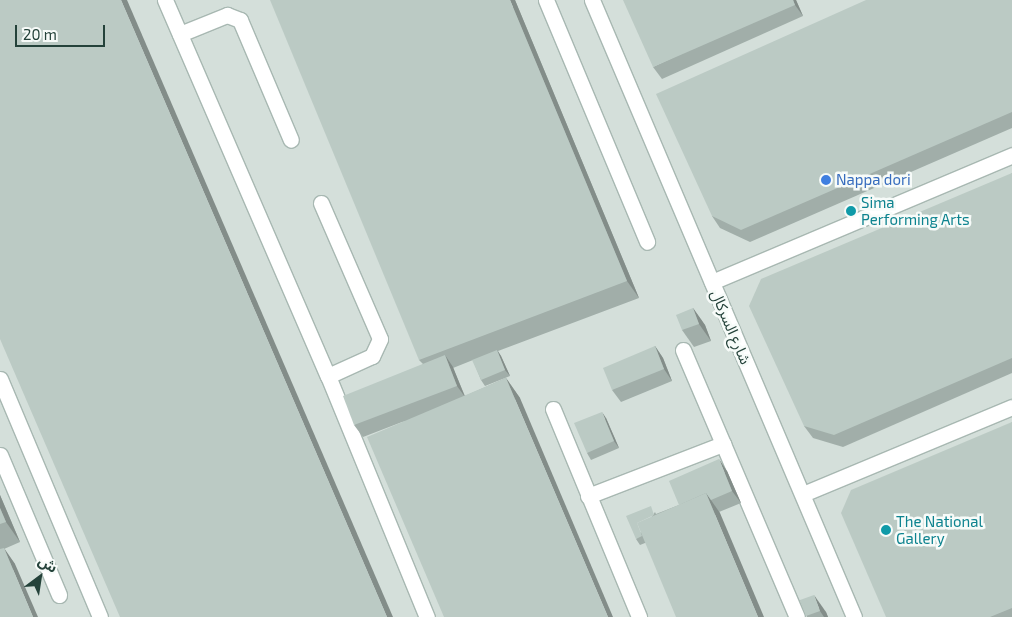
<!DOCTYPE html>
<html>
<head>
<meta charset="utf-8">
<style>
  body { margin:0 }
  #map { position:relative; width:1012px; height:617px; overflow:hidden; background:#e6efeb; font-family:"Exo 2","Noto Sans Arabic",sans-serif }
  div>[style] { position:absolute }
  [style*='--x'] { left:calc(var(--x)*1px); top:calc(var(--y)*1px); width:calc(var(--w)*1px); rotate:calc(var(--a)*1deg) }
  .built>* { inset:0; background:#d4dfda }
  .roads { filter:drop-shadow(1px 0 #a8b8b2) drop-shadow(-1px 0 #a8b8b2) drop-shadow(0 1px #a8b8b2) drop-shadow(0 -1px #a8b8b2) }
  .lane>* { height:15px; margin:-7.5px; padding:0 7.5px; transform-origin:7.5px; border-radius:7.5px; background:#fff }
  .wall>* { inset:0; background:#a1aea9 }
  .shaded-wall>* { inset:0; background:#838d89 }
  .building>* { inset:0; background:#bbcac4 }
  .dots>* { width:14px; height:14px; translate:-50% -50%; box-sizing:border-box; border:2px solid #f7fbf9; border-radius:50% }
  span { translate:-50% -50%; white-space:nowrap; text-align:center; line-height:1.15; -webkit-text-stroke:5px #f7fbf9; paint-order:stroke }
  .shop-label { font-size:15px; color:#366cbe }
  .left { translate:0 -50%; text-align:left }
  .culture-label { font-size:15px; color:#0d838f }
  .street-label { font-size:15px; color:#24423a }
  .north { position:absolute; left:15px; top:552px; width:50px; height:50px; -webkit-text-stroke:4px #f7fbf9; paint-order:stroke; rotate:31deg; font-size:14px; font-weight:700; line-height:20px; text-align:center; color:#24423a }
  .north::after { content:''; display:block; margin:auto; width:18px; height:22px; background:#24423a; clip-path:polygon(50% 0,100% 100%,50% 72%,0 100%) }
  .scale { position:absolute; left:15px; top:25px; width:90px; height:22px; box-sizing:border-box; border:2px solid #24423a; border-top:0; padding-left:6px; font-size:15px; line-height:18px; white-space:nowrap; color:#24423a; -webkit-text-stroke:4px #f7fbf9; paint-order:stroke }
</style>
</head>
<body>
<div id="map">
  <div class="built">
    <div style="clip-path:polygon(0 0,1012px 0,1012px 617px,0 617px)"></div>
  </div>
  <div class="roads">
    <div class="lane">
      <div style="--x:165;--y:0;--w:410;--a:66.6"></div>
      <div style="--x:328;--y:376;--w:261;--a:67.7"></div>
      <div style="--x:546;--y:0;--w:262;--a:67.3"></div>
      <div style="--x:592;--y:0;--w:670;--a:66.99"></div>
      <div style="--x:180;--y:34;--w:51;--a:-22"></div>
      <div style="--x:227;--y:15;--w:14;--a:21"></div>
      <div style="--x:240;--y:20;--w:130;--a:67"></div>
      <div style="--x:321;--y:203;--w:148;--a:66.5"></div>
      <div style="--x:380;--y:339;--w:19;--a:115"></div>
      <div style="--x:372;--y:356;--w:48;--a:155.6"></div>
      <div style="--x:712;--y:282;--w:326;--a:-22.9"></div>
      <div style="--x:683;--y:350;--w:290;--a:66.9"></div>
      <div style="--x:0;--y:379;--w:258;--a:67.2"></div>
      <div style="--x:553;--y:409;--w:225;--a:67.5"></div>
      <div style="--x:0;--y:455;--w:152;--a:67.1"></div>
      <div style="--x:803;--y:494;--w:226;--a:-22.6"></div>
      <div style="--x:588;--y:496;--w:145;--a:-21.1"></div>
    </div>
  </div>
  <div class="wall">
    <div style="clip-path:polygon(515px 0,639px 298px,498px 351px,501px 356px,510px 376px,485px 386px,481px 380px,473px 360px,453px 368px,465px 396px,506px 378px,520px 398px,402px 422px,363px 437px,354px 425px,423px 364px,419px 360px)"></div>
    <div style="clip-path:polygon(796px 0,803px 16px,662px 79px,653px 67px)"></div>
    <div style="clip-path:polygon(1012px 0,1012px 128px,750px 242px,720px 228px,712px 216px)"></div>
    <div style="clip-path:polygon(1012px 173px,1012px 373px,843px 447px,813px 438px,804px 426px)"></div>
    <div style="clip-path:polygon(693px 308px,705px 325px,711px 341px,694px 347px,682px 330px)"></div>
    <div style="clip-path:polygon(655px 346px,663px 358px,672px 381px,621px 402px,612px 390px)"></div>
    <div style="clip-path:polygon(606px 418px,619px 448px,591px 460px,587px 453px)"></div>
    <div style="clip-path:polygon(1012px 422px,1012px 617px,886px 617px)"></div>
    <div style="clip-path:polygon(727px 471px,741px 503px,719px 512px,720px 513px,640px 545px,636px 539px,655px 512px,656px 514px,679px 505px)"></div>
    <div style="clip-path:polygon(0 495px,20px 542px,4px 549px,15px 564px,0 617px)"></div>
    <div style="clip-path:polygon(800px 600px,826px 612px,828px 617px,807px 617px)"></div>
  </div>
  <div class="shaded-wall">
    <div style="clip-path:polygon(121px 0,127px 0,393px 617px,387px 617px)"></div>
    <div style="clip-path:polygon(510px 0,515px 0,639px 298px,627px 281px)"></div>
    <div style="clip-path:polygon(793px 0,796px 0,803px 16px,795px 5px)"></div>
    <div style="clip-path:polygon(693px 308px,705px 325px,711px 341px,699px 324px)"></div>
    <div style="clip-path:polygon(655px 346px,663px 358px,672px 381px,664px 369px)"></div>
    <div style="clip-path:polygon(497px 350px,501px 356px,510px 376px,505px 370px)"></div>
    <div style="clip-path:polygon(445px 355px,453px 367px,465px 397px,457px 386px)"></div>
    <div style="clip-path:polygon(506px 378px,520px 398px,613px 617px,608px 617px)"></div>
    <div style="clip-path:polygon(602px 412px,606px 418px,619px 448px,614px 441px)"></div>
    <div style="clip-path:polygon(719px 459px,727px 471px,741px 503px,732px 491px)"></div>
    <div style="clip-path:polygon(706px 493px,720px 513px,764px 617px,758px 617px)"></div>
    <div style="clip-path:polygon(0 495px,20px 542px,6px 522px,0 508px)"></div>
    <div style="clip-path:polygon(4px 548px,15px 564px,38px 617px,33px 617px)"></div>
    <div style="clip-path:polygon(814px 595px,826px 612px,828px 617px,824px 617px,820px 611px)"></div>
  </div>
  <div class="building">
    <div style="clip-path:polygon(0 0,121px 0,387px 617px,120px 617px,0 339px)"></div>
    <div style="clip-path:polygon(270px 0,510px 0,627px 281px,419px 360px)"></div>
    <div style="clip-path:polygon(623px 0,793px 0,795px 5px,653px 67px)"></div>
    <div style="clip-path:polygon(866px 0,1012px 0,1012px 112px,741px 230px,712px 216px,656px 94px)"></div>
    <div style="clip-path:polygon(1012px 173px,1012px 358px,834px 435px,804px 426px,749px 306px,761px 279px)"></div>
    <div style="clip-path:polygon(693px 308px,699px 324px,682px 330px,676px 315px)"></div>
    <div style="clip-path:polygon(655px 346px,664px 369px,612px 390px,603px 368px)"></div>
    <div style="clip-path:polygon(497px 350px,505px 370px,481px 380px,472px 360px)"></div>
    <div style="clip-path:polygon(445px 355px,457px 386px,354px 425px,343px 396px)"></div>
    <div style="clip-path:polygon(506px 378px,608px 617px,444px 617px,367px 437px)"></div>
    <div style="clip-path:polygon(602px 412px,614px 441px,587px 453px,574px 423px)"></div>
    <div style="clip-path:polygon(1012px 422px,1012px 608px,990px 617px,886px 617px,841px 513px,851px 490px)"></div>
    <div style="clip-path:polygon(719px 459px,732px 491px,711px 500px,706px 493px,679px 505px,669px 481px)"></div>
    <div style="clip-path:polygon(706px 493px,758px 617px,676px 617px,637px 523px)"></div>
    <div style="clip-path:polygon(651px 506px,654px 515px,637px 523px,642px 536px,636px 539px,626px 516px)"></div>
    <div style="clip-path:polygon(0 508px,6px 522px,0 524px)"></div>
    <div style="clip-path:polygon(4px 548px,33px 617px,0 617px,0 549px)"></div>
    <div style="clip-path:polygon(814px 595px,820px 611px,806px 616px,800px 600px)"></div>
  </div>
  <div class="dots">
    <div style="left:826px;top:180px;background:#3f7fe0"></div>
    <div style="left:851px;top:211px;background:#0f9aa8"></div>
    <div style="left:886px;top:530px;background:#0f9aa8"></div>
  </div>
  <div class="shop-label">
    <span class="left" style="left:836px;top:180px">Nappa dori</span>
  </div>
  <div class="culture-label">
    <span class="left" style="left:861px;top:211px">Sima<br>Performing Arts</span>
    <span class="left" style="left:896px;top:530px">The National<br>Gallery</span>
  </div>
  <div class="street-label">
    <span style="left:731px;top:327px;rotate:67deg">شارع السركال</span>
  </div>
  <div class="north">ش</div>
  <div class="scale">20 m</div>
</div>
</body>
</html>
